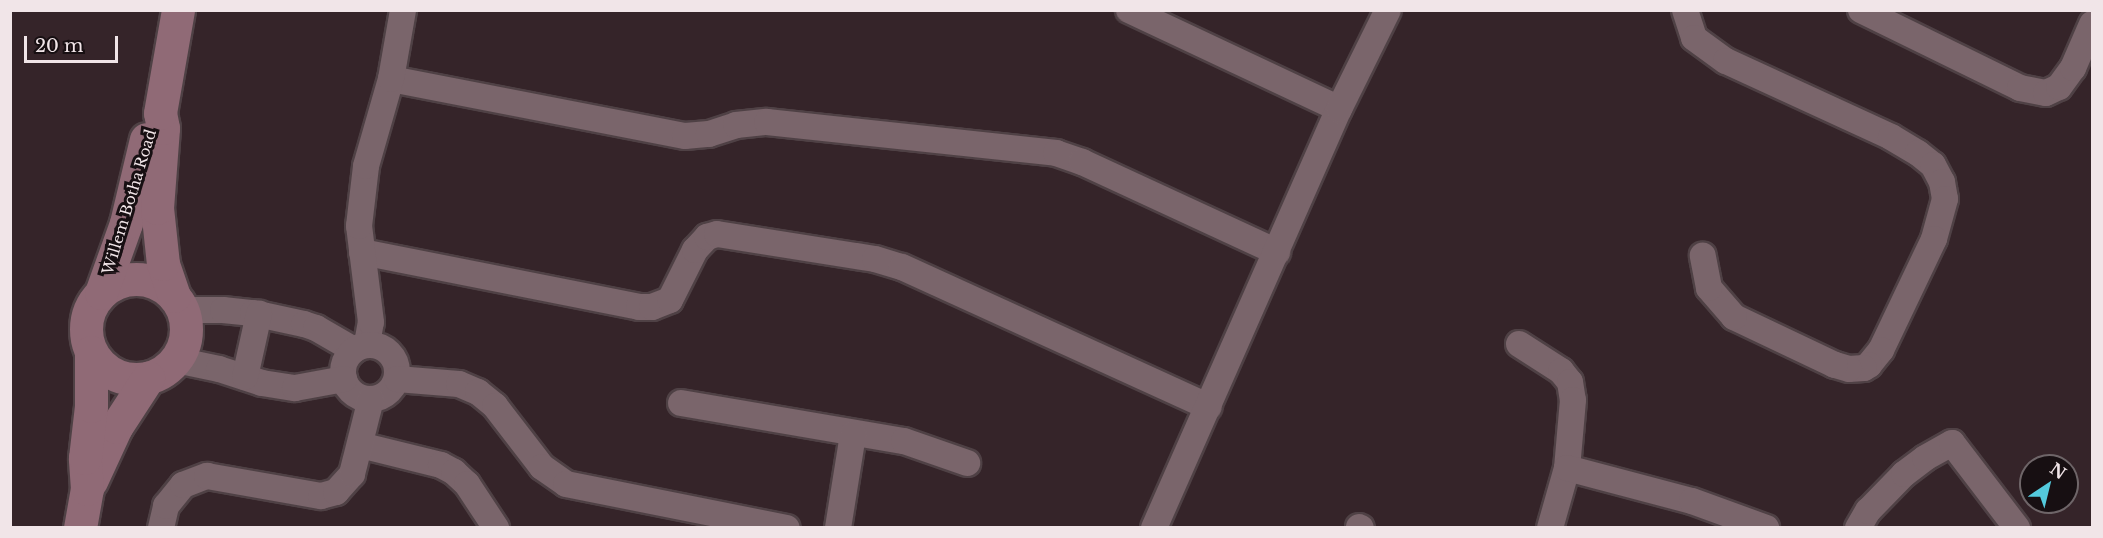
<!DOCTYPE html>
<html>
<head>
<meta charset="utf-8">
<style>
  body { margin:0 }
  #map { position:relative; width:2103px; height:538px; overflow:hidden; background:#352429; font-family:"Libre Baskerville",serif }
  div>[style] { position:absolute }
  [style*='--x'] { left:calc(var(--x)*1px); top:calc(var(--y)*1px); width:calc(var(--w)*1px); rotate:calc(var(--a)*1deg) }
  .roads { filter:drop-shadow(2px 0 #4f4145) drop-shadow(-2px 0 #4f4145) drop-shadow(0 2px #4f4145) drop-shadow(0 -2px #4f4145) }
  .street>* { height:26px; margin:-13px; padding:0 13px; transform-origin:13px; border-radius:13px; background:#7a656b }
  .street>.ring { margin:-13px; padding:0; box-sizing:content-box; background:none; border:26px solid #7a656b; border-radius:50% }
  .secondary>* { height:33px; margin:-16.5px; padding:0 16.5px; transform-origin:16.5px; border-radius:16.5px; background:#906a76 }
  .secondary>.ring { margin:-16.5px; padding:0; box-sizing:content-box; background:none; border:33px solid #906a76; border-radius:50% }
  span { translate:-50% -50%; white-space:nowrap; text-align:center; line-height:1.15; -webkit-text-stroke:6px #170f12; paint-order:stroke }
  .street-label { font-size:15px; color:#f1e5e8 }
  .frame { position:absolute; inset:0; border:12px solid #f1e5e8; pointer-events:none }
  .north { position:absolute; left:2019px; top:454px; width:60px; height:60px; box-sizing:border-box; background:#170f12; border:2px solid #6e6568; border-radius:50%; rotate:35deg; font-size:16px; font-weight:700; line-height:24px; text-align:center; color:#f1e5e8 }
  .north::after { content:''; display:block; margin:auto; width:21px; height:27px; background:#54cadd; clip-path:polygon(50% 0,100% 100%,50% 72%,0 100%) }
  .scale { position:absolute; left:24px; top:36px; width:94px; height:27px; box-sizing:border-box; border:3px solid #f1e5e8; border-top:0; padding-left:8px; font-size:18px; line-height:21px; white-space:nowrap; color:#f1e5e8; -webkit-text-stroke:4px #170f12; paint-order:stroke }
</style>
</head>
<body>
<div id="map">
  <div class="roads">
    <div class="street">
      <div style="--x:1129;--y:10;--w:232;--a:25.2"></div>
      <div style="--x:1685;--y:10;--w:29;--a:72"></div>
      <div style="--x:1694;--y:38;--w:39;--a:36"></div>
      <div style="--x:1726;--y:61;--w:182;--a:24.7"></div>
      <div style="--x:1891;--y:137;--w:31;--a:31"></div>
      <div style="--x:1918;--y:153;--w:19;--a:39"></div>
      <div style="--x:1933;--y:165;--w:19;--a:62"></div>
      <div style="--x:1942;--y:182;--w:17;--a:80"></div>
      <div style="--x:1945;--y:199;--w:41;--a:105.4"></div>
      <div style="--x:1934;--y:239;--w:123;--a:115.5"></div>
      <div style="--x:1881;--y:350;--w:19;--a:129"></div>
      <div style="--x:1869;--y:365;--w:6;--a:149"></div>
      <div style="--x:1864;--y:368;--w:15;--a:176"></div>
      <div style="--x:1849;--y:369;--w:15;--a:-164"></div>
      <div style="--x:1835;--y:365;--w:112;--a:-154.6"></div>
      <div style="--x:1734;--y:317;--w:38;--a:-131"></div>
      <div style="--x:1709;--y:288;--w:33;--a:-101"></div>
      <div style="--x:1861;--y:10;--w:177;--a:26.1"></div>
      <div style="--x:2020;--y:88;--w:26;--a:11"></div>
      <div style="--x:2046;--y:93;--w:14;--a:-25"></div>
      <div style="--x:2059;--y:87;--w:24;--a:-54"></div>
      <div style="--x:2073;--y:68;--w:48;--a:-66.6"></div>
      <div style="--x:391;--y:79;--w:299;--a:11"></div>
      <div style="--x:685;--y:136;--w:24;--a:-5"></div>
      <div style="--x:709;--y:134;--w:28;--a:-18"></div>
      <div style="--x:736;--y:125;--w:31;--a:-6"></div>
      <div style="--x:767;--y:122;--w:291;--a:6.1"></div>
      <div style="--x:1056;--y:153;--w:28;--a:19"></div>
      <div style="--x:1082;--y:162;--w:215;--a:24.8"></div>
      <div style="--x:362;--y:252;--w:282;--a:11.2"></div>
      <div style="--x:639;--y:307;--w:13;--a:0"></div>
      <div style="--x:652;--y:307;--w:19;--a:-21"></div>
      <div style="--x:670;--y:300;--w:56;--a:-63.4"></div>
      <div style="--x:695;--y:250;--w:18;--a:-47"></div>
      <div style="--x:707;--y:237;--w:10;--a:-17"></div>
      <div style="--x:717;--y:234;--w:160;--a:9"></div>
      <div style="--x:875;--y:259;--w:28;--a:17"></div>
      <div style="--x:902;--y:267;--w:337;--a:24.5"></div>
      <div style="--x:183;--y:310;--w:40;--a:0"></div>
      <div style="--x:223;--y:310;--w:30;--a:6"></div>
      <div style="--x:253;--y:313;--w:52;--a:12.2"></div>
      <div style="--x:304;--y:324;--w:13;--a:18"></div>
      <div style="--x:316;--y:328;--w:44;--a:30.1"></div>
      <div style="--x:367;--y:344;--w:22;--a:-80"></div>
      <div style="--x:371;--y:322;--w:97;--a:-97.1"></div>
      <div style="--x:359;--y:226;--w:60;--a:-83.3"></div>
      <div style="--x:366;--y:166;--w:91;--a:-74"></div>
      <div style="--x:391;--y:79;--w:70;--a:-80.1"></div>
      <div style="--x:1519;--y:344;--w:50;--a:32.7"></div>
      <div style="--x:1561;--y:371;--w:14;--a:51"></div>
      <div style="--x:1570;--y:382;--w:18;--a:81"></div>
      <div style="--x:1573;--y:400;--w:68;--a:95"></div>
      <div style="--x:1567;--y:468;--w:62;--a:105.8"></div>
      <div class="ring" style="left:343px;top:345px;width:28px;height:28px"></div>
      <div style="--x:176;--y:360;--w:44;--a:11.8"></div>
      <div style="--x:219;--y:369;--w:45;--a:18"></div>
      <div style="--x:262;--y:383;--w:33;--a:9"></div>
      <div style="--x:295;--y:388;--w:50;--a:-10.4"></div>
      <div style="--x:245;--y:377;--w:65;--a:-77.5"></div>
      <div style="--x:397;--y:379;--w:62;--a:4.6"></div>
      <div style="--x:459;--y:384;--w:21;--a:23"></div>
      <div style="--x:478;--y:392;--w:22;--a:39"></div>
      <div style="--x:495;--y:406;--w:77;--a:52.4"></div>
      <div style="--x:542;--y:467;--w:29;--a:35"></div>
      <div style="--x:566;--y:484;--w:225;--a:11.3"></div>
      <div style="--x:681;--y:403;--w:226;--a:9.7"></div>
      <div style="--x:904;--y:441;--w:67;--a:19.2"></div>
      <div style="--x:360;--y:445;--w:83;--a:13.9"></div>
      <div style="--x:441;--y:465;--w:15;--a:28"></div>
      <div style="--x:454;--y:472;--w:18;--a:43"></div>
      <div style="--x:467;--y:484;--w:53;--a:56.6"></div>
      <div style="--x:1567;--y:468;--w:129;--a:14.8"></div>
      <div style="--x:1692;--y:501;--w:79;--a:20"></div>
      <div style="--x:1359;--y:527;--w:2;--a:27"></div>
      <div style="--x:161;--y:528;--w:23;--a:-77"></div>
      <div style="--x:166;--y:506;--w:27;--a:-51"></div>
      <div style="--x:183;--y:485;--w:26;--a:-21"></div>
      <div style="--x:207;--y:476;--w:116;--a:10"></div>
      <div style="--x:321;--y:496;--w:16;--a:-15"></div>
      <div style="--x:336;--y:492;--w:24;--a:-48"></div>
      <div style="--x:352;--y:474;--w:77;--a:-75.8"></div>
      <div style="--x:838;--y:528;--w:95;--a:-80.9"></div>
      <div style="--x:1154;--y:528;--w:458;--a:-66.2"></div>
      <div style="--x:1339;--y:109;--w:110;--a:-63.7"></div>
      <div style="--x:1858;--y:528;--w:20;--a:-60"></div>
      <div style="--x:1868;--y:511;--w:52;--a:-45.8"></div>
      <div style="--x:1904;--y:474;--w:26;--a:-37"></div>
      <div style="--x:1925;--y:458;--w:31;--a:-29"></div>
      <div style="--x:1952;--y:443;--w:107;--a:52.6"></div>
    </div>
    <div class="secondary">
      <div class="ring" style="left:86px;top:279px;width:67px;height:67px"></div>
      <div style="--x:101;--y:293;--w:74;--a:-70.3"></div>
      <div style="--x:126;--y:223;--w:86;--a:-76.6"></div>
      <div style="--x:174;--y:296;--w:34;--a:-109"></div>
      <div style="--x:163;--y:264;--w:56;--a:-96.1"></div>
      <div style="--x:157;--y:208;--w:80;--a:-85.7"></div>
      <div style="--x:163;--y:128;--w:15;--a:-101"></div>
      <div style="--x:160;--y:113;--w:105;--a:-80.1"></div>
      <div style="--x:91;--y:481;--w:60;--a:-65.2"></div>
      <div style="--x:116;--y:427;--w:59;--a:-56.9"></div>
      <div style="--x:80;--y:528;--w:40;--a:-80"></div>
      <div style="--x:87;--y:489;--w:31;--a:-94"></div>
      <div style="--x:85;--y:458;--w:52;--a:-83.4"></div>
      <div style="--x:91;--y:406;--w:54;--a:-90"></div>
    </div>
  </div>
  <div class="street-label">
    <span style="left:129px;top:202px;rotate:-73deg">Willem Botha Road</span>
  </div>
  <div class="frame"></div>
  <div class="north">N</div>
  <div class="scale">20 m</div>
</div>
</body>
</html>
